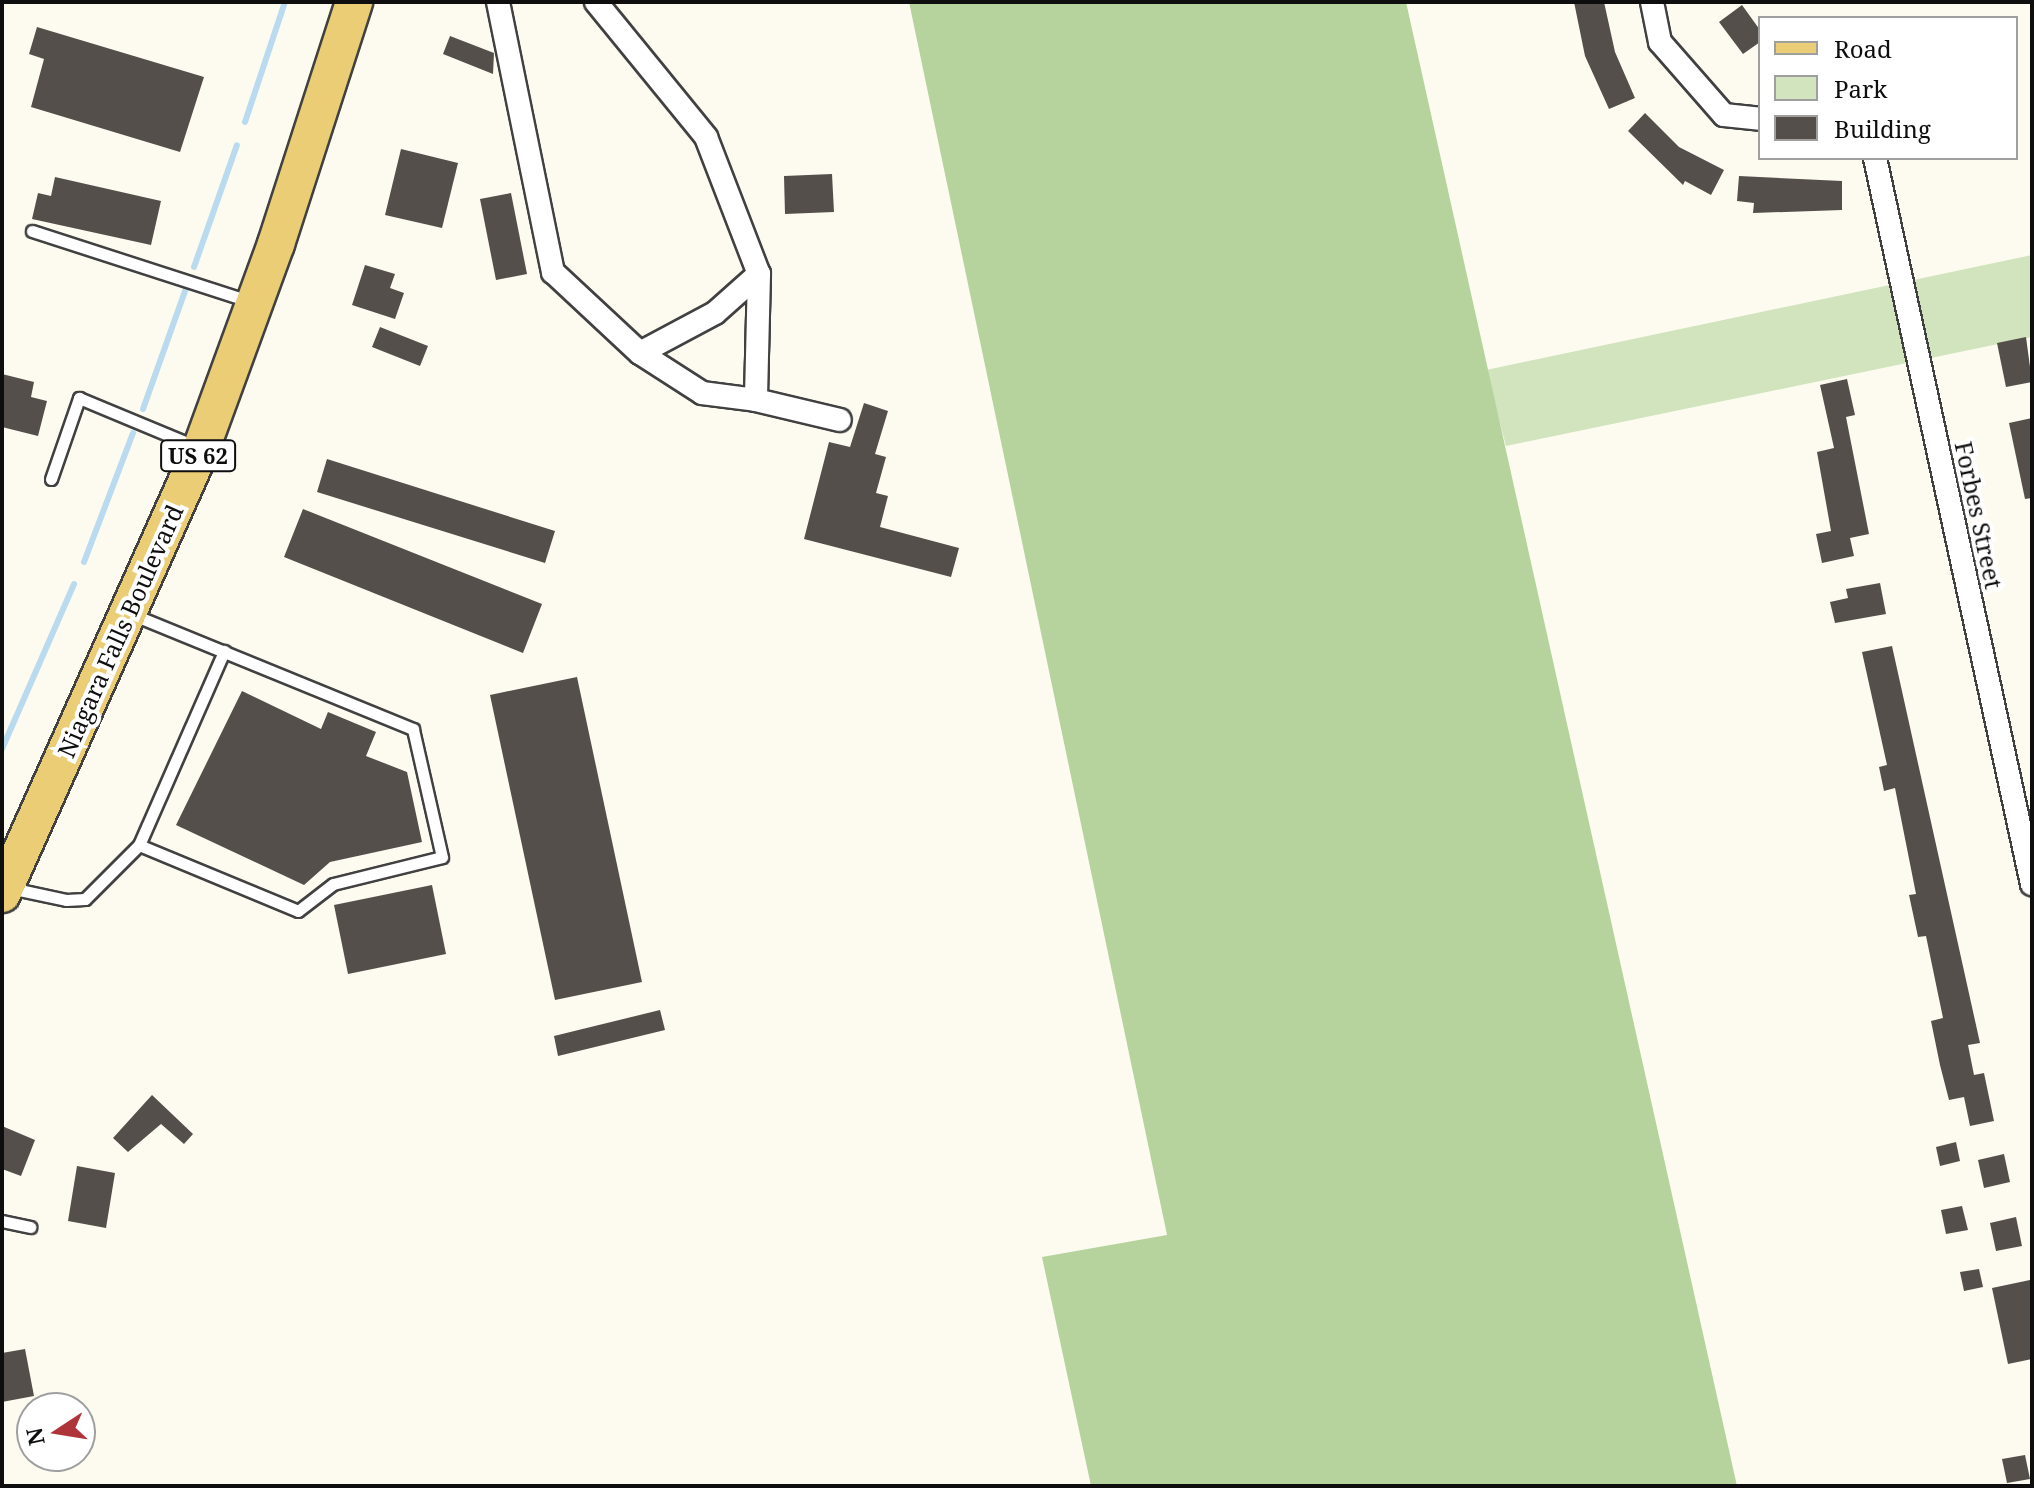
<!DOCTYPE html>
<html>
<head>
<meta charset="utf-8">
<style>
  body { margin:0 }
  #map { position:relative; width:2034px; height:1488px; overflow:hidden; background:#fdfbf0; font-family:"Noto Serif",serif }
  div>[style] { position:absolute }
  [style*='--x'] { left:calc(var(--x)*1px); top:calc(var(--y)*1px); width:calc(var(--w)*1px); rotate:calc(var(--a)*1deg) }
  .green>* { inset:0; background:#d1e4bd }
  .forest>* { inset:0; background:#b6d39e }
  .stream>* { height:6px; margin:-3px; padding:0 3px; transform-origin:3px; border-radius:3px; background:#badbef }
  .building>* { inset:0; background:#554f4b }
  .roads { filter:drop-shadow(2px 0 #414141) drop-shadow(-2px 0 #414141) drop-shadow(0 2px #414141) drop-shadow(0 -2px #414141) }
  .service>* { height:11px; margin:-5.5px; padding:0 5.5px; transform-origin:5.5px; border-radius:5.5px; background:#fff }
  .minor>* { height:22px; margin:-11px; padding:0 11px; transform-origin:11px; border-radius:11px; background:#fff }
  .primary>* { height:36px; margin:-18px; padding:0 18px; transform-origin:18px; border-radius:18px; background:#eacd74 }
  span { translate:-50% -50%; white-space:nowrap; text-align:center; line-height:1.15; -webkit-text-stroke:8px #fff; paint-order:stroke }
  .shield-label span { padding:2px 6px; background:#fff; border:2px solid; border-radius:6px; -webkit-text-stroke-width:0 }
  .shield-label { font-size:22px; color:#0e0e0e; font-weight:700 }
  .street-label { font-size:24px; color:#0e0e0e }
  .frame { position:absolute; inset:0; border:4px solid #0e0e0e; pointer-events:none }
  .legend { position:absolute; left:1758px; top:16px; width:260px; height:144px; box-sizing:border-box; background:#fff; border:2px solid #9f9f9f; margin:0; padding:10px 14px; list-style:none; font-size:24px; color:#0e0e0e }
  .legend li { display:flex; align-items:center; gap:16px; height:40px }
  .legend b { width:40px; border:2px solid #9f9f9f }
  .north { position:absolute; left:16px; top:1392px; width:80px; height:80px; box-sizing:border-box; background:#fff; border:2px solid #9f9f9f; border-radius:50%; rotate:258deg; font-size:22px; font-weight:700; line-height:32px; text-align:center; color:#0e0e0e }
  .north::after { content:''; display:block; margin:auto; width:28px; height:36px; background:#af353a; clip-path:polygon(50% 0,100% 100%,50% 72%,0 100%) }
</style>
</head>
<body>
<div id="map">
  <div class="green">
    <div style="clip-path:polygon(2032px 255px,2032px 337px,1506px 446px,1486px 370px)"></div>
  </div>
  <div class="forest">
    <div style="clip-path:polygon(909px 2px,1406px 2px,1737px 1486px,1091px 1486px,1042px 1257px,1167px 1235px)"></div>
  </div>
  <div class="stream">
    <div style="--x:245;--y:122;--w:126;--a:-71.6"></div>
    <div style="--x:194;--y:267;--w:129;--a:-70.6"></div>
    <div style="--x:143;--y:409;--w:128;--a:-70.4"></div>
    <div style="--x:84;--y:562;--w:138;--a:-69.2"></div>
    <div style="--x:2;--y:749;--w:180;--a:-66.4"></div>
  </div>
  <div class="building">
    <div style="clip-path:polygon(1574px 2px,1604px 2px,1615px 52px,1635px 98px,1609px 109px,1585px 56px)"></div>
    <div style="clip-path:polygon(1742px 5px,1760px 30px,1760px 42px,1743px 54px,1719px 22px)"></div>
    <div style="clip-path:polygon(37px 27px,204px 77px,180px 152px,31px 107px,44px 59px,29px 54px)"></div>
    <div style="clip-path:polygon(450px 36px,494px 53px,493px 74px,443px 54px)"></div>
    <div style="clip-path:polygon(1645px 113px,1679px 147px,1724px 170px,1711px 195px,1685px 181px,1683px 185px,1628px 131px)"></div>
    <div style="clip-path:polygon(401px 149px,458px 163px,442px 228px,385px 215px)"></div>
    <div style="clip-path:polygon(832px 174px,834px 212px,785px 214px,784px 176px)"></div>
    <div style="clip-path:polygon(1739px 176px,1842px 181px,1842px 210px,1753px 213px,1754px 203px,1737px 201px)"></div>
    <div style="clip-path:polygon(55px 177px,161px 201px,151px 245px,32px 219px,38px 193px,51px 196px)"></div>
    <div style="clip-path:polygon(511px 193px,527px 274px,496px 280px,480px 199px)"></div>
    <div style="clip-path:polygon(365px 265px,395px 274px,390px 288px,404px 293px,395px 319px,352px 305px)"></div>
    <div style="clip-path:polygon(380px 327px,428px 346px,420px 366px,372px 347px)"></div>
    <div style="clip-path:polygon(2026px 337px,2032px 382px,2006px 387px,1997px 343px)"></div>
    <div style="clip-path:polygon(2px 374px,34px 382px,31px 397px,47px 401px,38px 436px,2px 427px)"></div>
    <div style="clip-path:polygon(1847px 379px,1855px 415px,1846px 417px,1869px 534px,1850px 538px,1854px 556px,1822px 563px,1816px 534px,1831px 531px,1817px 452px,1834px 448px,1820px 385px)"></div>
    <div style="clip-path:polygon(864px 403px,888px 411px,875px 454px,886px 457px,876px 493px,888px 496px,880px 527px,959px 548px,951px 577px,804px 539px,829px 442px,850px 447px)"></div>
    <div style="clip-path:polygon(2032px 418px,2032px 498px,2025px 499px,2009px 423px)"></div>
    <div style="clip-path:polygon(327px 459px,555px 531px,545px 563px,317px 492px)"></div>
    <div style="clip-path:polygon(303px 509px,542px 604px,523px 653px,284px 557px)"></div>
    <div style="clip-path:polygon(1880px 583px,1886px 614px,1835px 623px,1830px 602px,1848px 598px,1846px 589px)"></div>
    <div style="clip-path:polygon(1892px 646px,1980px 1043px,1968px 1045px,1974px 1075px,1984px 1073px,1994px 1121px,1970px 1126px,1964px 1097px,1949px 1100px,1940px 1065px,1931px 1021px,1943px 1018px,1926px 936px,1918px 937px,1909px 895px,1916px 894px,1895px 788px,1884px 791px,1879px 767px,1887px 765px,1862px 652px)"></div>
    <div style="clip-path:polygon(577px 677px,642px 982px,555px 1000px,490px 695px)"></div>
    <div style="clip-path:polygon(242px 691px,321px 729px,328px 712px,376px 732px,366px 756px,407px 772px,422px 842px,330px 862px,304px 885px,176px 825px)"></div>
    <div style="clip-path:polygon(432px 885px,446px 954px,348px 974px,334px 905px)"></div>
    <div style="clip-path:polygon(660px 1010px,665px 1030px,558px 1056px,554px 1036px)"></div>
    <div style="clip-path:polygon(152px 1095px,193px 1134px,184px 1144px,161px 1124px,128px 1152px,113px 1138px)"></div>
    <div style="clip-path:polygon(2px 1126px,35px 1140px,21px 1176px,2px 1169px)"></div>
    <div style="clip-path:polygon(1956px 1142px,1960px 1161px,1940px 1166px,1936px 1147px)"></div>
    <div style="clip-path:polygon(2004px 1154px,2010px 1182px,1984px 1188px,1978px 1160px)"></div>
    <div style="clip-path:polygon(77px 1166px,115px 1173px,106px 1228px,68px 1221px)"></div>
    <div style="clip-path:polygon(1962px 1206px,1968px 1230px,1946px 1234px,1941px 1210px)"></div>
    <div style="clip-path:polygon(2016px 1217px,2022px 1246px,1996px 1251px,1990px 1223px)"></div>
    <div style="clip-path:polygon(1979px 1269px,1983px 1287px,1964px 1291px,1960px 1272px)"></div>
    <div style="clip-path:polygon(2030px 1280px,2032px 1359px,2008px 1364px,1992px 1288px)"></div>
    <div style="clip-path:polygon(25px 1349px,34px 1396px,2px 1402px,2px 1353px)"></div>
    <div style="clip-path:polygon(2025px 1455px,2030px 1479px,2007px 1483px,2002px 1459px)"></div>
  </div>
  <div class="roads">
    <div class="service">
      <div style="--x:32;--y:231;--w:228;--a:17.9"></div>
      <div style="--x:51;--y:479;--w:86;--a:-70.9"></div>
      <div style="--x:79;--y:398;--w:128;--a:22.6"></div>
      <div style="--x:139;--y:845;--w:212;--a:-66.3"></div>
      <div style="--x:10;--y:888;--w:57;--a:12.1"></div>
      <div style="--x:66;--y:900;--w:19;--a:-3"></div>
      <div style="--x:85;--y:899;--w:76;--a:-45"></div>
      <div style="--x:139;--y:845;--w:172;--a:22.5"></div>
      <div style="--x:298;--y:911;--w:44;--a:-37.6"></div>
      <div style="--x:333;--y:884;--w:112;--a:-13.9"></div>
      <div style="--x:442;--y:857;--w:131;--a:-102.8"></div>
      <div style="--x:413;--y:729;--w:305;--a:-157.8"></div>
      <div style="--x:2;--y:1221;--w:29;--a:12"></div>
    </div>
    <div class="minor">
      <div style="--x:498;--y:2;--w:276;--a:78.5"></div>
      <div style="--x:553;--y:272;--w:119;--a:43"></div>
      <div style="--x:640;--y:353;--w:74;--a:32.8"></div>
      <div style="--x:702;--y:393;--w:54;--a:7.4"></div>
      <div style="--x:596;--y:2;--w:174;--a:50.8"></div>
      <div style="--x:706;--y:137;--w:147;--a:68.9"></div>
      <div style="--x:759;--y:274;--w:126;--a:91.4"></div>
      <div style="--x:756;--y:400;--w:86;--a:13.4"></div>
      <div style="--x:1652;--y:2;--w:41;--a:78.7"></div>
      <div style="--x:1660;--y:42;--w:97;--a:48.8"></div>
      <div style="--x:1724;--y:115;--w:36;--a:6"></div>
      <div style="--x:1875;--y:158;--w:743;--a:77.8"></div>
      <div style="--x:640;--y:353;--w:85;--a:-28.1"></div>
      <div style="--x:715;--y:313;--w:59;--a:-41.6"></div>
    </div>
    <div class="primary">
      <div style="--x:2;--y:894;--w:487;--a:-65.9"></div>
      <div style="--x:201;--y:449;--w:218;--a:-69.9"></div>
      <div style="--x:276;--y:244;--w:254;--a:-72.1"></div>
    </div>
  </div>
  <div class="shield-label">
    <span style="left:198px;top:456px">US 62</span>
  </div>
  <div class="street-label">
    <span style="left:1979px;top:515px;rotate:78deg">Forbes Street</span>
    <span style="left:120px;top:631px;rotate:-66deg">Niagara Falls Boulevard</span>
  </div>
  <div class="frame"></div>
  <ul class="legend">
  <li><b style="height:10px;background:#eacd74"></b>Road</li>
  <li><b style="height:22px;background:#d1e4bd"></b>Park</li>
  <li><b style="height:22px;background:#554f4b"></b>Building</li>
  </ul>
  <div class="north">N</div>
</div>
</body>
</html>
